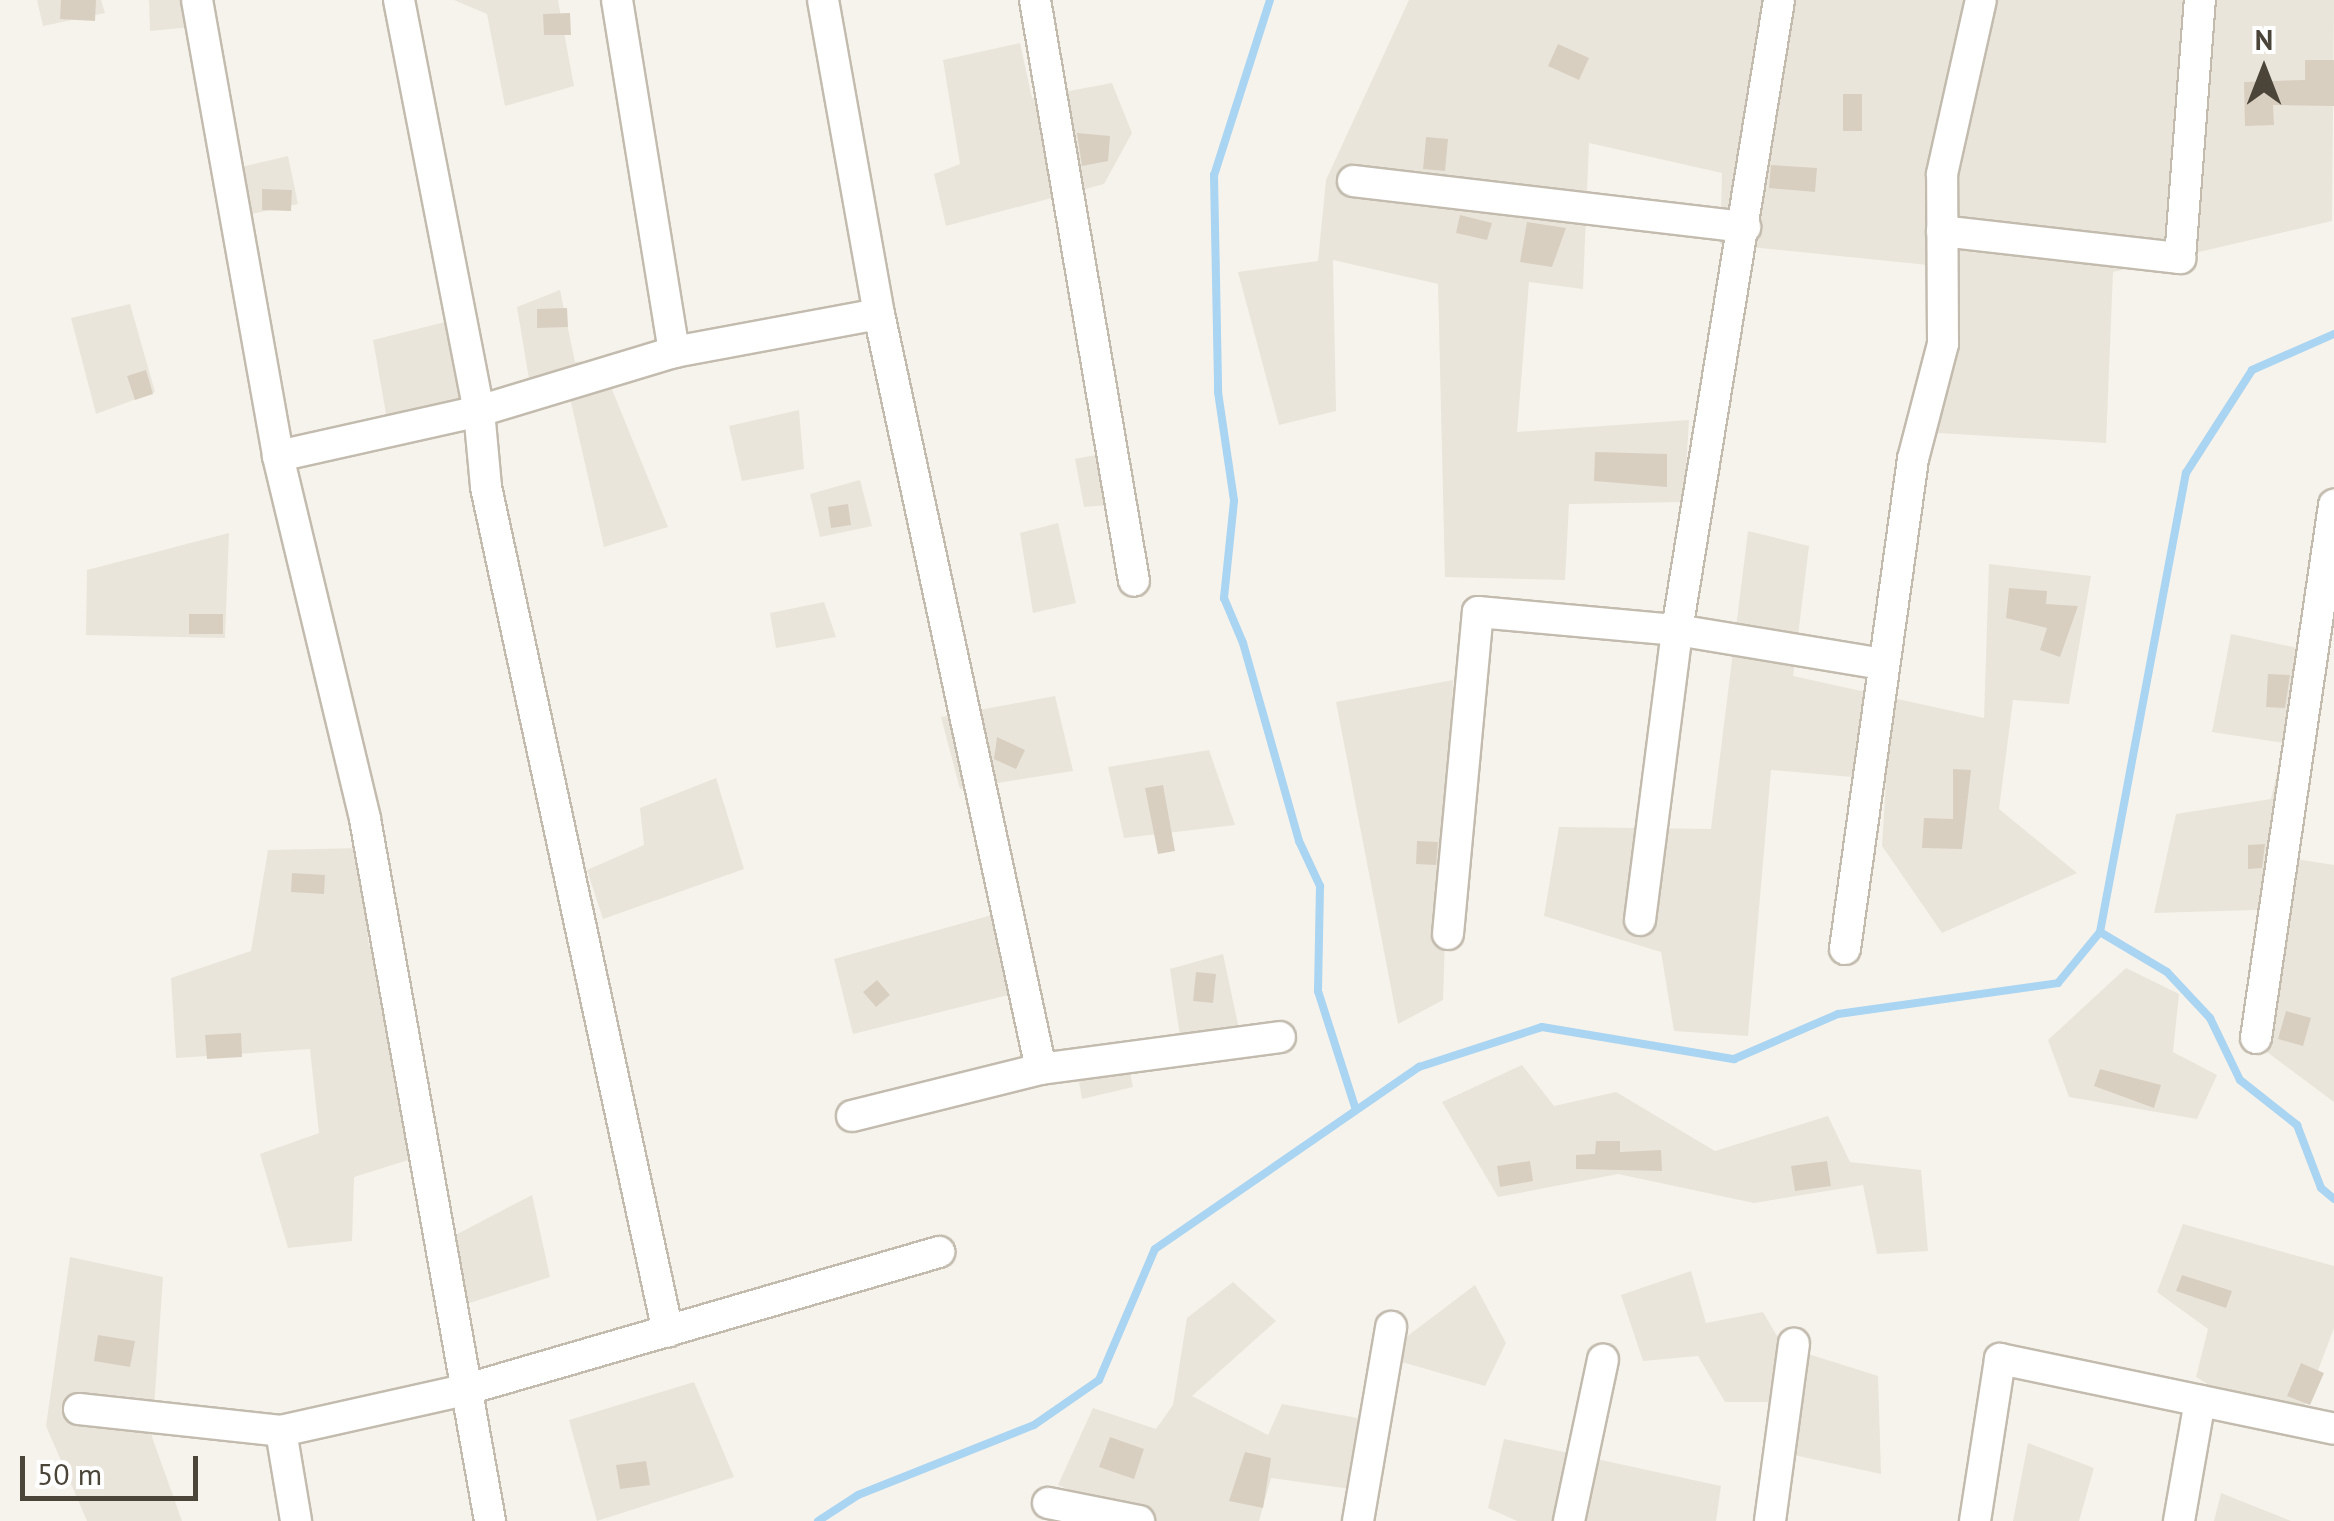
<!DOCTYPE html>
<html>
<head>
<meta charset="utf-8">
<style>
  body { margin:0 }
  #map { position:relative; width:2334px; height:1521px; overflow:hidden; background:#f6f3ec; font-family:"PT Sans",sans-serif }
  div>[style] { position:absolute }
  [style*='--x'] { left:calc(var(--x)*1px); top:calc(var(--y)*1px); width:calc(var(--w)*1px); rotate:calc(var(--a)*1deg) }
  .residential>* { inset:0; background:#eae5da }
  .stream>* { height:8px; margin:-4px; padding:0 4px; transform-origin:4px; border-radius:4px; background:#a9d4f2 }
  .building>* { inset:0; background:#d8cfc1 }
  .roads { filter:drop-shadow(2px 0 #c2bbae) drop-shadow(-2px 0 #c2bbae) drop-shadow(0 2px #c2bbae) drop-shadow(0 -2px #c2bbae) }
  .minor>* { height:30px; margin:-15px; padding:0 15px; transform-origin:15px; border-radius:15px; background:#fff }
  span { translate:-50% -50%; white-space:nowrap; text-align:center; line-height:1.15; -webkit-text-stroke:10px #fff; paint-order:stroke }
  .north { position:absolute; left:2214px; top:20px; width:100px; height:100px; -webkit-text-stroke:8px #fff; paint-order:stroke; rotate:0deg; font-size:28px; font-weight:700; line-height:40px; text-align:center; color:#4b4439 }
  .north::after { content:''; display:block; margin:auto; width:35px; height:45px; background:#4b4439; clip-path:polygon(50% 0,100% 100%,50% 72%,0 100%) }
  .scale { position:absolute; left:20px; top:1456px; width:178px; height:45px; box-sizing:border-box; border:5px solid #4b4439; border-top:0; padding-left:12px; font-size:30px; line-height:35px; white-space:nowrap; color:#4b4439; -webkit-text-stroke:8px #fff; paint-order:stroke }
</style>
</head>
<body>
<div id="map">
  <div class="residential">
    <div style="clip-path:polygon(37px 0,101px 0,105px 13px,43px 26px)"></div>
    <div style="clip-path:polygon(149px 0,201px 0,201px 26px,150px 31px)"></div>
    <div style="clip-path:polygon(558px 0,574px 86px,505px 106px,487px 14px,454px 0)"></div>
    <div style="clip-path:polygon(1409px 0,2334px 0,2332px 221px,2113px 272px,2106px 443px,1922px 432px,1948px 267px,1720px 244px,1722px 173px,1589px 143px,1583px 289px,1529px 282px,1517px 432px,1689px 420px,1684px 502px,1569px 504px,1565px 580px,1445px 577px,1438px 284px,1333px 260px,1336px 411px,1279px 425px,1238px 272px,1318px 261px,1326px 180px)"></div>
    <div style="clip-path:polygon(1020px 43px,1032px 98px,1112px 83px,1132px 133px,1104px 184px,946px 226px,934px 174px,960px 164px,943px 60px)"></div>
    <div style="clip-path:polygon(288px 156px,298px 204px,238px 217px,225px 171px)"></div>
    <div style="clip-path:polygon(560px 290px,575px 362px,600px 360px,668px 527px,604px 547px,565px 376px,529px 379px,517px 307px)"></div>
    <div style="clip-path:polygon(130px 304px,155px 392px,96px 414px,71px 318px)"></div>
    <div style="clip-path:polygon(445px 322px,463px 406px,388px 425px,373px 340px)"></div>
    <div style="clip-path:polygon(799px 410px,804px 469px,742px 481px,729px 426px)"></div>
    <div style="clip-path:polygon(1111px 452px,1122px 504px,1084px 507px,1075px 459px)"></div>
    <div style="clip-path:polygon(860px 480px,872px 526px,820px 537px,810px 494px)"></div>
    <div style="clip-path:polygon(1058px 523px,1076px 603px,1033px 613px,1020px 533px)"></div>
    <div style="clip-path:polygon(1748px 531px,1809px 546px,1793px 676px,1984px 718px,1989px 564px,2091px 576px,2069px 704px,2013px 700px,1999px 809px,2077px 873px,1942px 933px,1882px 846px,1886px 780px,1771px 770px,1748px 1036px,1674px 1031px,1661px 952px,1544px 916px,1559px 827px,1711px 829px)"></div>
    <div style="clip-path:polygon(229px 533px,225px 638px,86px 635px,87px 570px)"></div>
    <div style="clip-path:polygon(824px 602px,836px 637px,776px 648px,770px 613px)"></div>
    <div style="clip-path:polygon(2231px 634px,2322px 653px,2289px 858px,2334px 865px,2334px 1102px,2259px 1046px,2286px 909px,2154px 913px,2176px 814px,2271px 799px,2284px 743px,2212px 732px)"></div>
    <div style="clip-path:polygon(1453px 680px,1443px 1000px,1398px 1024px,1336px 702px)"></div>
    <div style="clip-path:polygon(1055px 696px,1073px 771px,960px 789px,941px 717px)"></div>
    <div style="clip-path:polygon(1209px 750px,1235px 825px,1124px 838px,1108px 767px)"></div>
    <div style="clip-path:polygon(716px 778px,744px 869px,603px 919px,587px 870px,644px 845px,640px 808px)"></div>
    <div style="clip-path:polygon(365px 848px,368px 939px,421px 1156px,354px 1177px,352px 1241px,288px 1248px,260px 1154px,319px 1133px,310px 1049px,176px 1058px,171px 978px,251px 951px,268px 850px)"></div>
    <div style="clip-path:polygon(992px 915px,1012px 994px,853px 1034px,834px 959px)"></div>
    <div style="clip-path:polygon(1223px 954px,1240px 1034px,1181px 1043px,1170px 969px)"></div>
    <div style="clip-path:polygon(2126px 968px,2179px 994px,2173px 1052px,2217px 1075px,2197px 1119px,2069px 1097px,2048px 1040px)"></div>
    <div style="clip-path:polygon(1124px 1043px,1133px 1087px,1082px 1099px,1074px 1053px)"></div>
    <div style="clip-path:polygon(1522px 1065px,1554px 1106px,1616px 1092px,1715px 1151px,1828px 1116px,1850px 1162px,1921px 1170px,1928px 1251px,1877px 1254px,1863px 1185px,1754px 1203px,1618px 1174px,1498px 1197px,1442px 1102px)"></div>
    <div style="clip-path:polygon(532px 1195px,550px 1277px,460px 1306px,444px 1241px)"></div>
    <div style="clip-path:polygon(2183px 1224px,2334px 1266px,2334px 1328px,2293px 1437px,2196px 1377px,2208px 1329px,2157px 1292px)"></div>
    <div style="clip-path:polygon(70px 1257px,163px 1277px,152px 1437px,182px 1521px,87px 1521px,46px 1426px)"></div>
    <div style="clip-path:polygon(1691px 1271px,1706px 1323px,1763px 1312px,1783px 1346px,1878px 1376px,1881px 1474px,1789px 1454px,1797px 1402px,1725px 1402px,1698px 1356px,1643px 1361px,1621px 1295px)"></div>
    <div style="clip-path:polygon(1233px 1282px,1276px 1321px,1192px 1396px,1268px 1435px,1282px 1404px,1368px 1420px,1358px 1490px,1271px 1478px,1259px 1521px,1099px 1521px,1101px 1504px,1058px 1485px,1093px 1408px,1156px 1429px,1173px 1405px,1187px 1318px)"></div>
    <div style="clip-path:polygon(1475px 1285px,1506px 1343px,1485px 1386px,1381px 1356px)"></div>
    <div style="clip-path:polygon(694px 1382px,734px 1477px,597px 1521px,569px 1420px)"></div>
    <div style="clip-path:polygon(1504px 1439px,1721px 1486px,1716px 1521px,1517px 1521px,1488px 1508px)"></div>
    <div style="clip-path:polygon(2028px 1443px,2094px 1468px,2079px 1521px,2013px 1521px)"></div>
    <div style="clip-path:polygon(2221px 1493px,2291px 1521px,2214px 1521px)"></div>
  </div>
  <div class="stream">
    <div style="--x:1270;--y:0;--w:184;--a:107.7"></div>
    <div style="--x:1214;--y:175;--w:217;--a:88.9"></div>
    <div style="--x:1218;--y:392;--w:110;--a:81.6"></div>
    <div style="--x:1234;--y:501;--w:98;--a:95.9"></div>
    <div style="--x:1224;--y:598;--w:49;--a:67.1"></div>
    <div style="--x:1243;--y:643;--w:206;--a:74.2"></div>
    <div style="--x:1299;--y:841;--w:50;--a:65"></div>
    <div style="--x:1320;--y:886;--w:105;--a:91.1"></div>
    <div style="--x:1318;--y:991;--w:122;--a:72.3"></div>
    <div style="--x:2100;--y:932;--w:78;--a:30.8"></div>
    <div style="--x:2167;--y:972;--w:63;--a:46.9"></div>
    <div style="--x:2210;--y:1018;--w:69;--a:64.2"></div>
    <div style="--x:2240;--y:1080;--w:73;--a:38.3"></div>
    <div style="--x:2297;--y:1125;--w:67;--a:69.1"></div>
    <div style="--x:2321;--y:1188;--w:17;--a:40"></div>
    <div style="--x:818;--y:1521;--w:48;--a:-33"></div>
    <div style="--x:858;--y:1495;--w:189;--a:-21.7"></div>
    <div style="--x:1034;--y:1425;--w:79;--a:-34.7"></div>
    <div style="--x:1099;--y:1380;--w:142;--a:-66.9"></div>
    <div style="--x:1155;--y:1249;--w:321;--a:-34.6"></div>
    <div style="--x:1419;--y:1067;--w:129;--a:-18"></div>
    <div style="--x:1542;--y:1027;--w:195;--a:9.5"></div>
    <div style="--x:1734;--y:1059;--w:113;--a:-23.4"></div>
    <div style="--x:1838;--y:1014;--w:222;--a:-8"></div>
    <div style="--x:2058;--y:983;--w:66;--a:-50.5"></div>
    <div style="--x:2100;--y:932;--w:467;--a:-79.4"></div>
    <div style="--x:2186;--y:473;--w:122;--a:-57.3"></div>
    <div style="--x:2252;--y:370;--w:90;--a:-23.7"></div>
  </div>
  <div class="building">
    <div style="clip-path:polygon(61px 0,96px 0,95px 21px,60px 19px)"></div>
    <div style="clip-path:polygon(570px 13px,571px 35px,544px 35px,543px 14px)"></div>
    <div style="clip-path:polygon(1558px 44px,1589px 58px,1579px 80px,1548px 66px)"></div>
    <div style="clip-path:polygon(2305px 60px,2334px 60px,2334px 106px,2273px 105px,2274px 125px,2245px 126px,2244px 82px,2305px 80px)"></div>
    <div style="clip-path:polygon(1843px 94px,1862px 94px,1862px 131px,1843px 131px)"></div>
    <div style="clip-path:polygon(1077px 133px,1110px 136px,1108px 161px,1082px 166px)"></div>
    <div style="clip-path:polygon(1426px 137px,1448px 139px,1445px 171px,1423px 169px)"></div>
    <div style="clip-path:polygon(1771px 165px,1817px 168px,1815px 192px,1769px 188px)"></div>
    <div style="clip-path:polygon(262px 189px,292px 190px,291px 211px,262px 210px)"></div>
    <div style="clip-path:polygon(1460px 215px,1492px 223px,1487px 240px,1456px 233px)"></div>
    <div style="clip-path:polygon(1527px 222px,1566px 228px,1552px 267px,1520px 262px)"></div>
    <div style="clip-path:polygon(567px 308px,568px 327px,537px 328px,537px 309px)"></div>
    <div style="clip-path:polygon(146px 370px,153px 394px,135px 400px,127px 376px)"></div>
    <div style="clip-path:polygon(1595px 452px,1667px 454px,1667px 487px,1594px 481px)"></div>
    <div style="clip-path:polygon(848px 504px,851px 525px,831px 528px,828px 507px)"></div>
    <div style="clip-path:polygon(2009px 588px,2047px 591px,2046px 604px,2078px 606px,2060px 657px,2040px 650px,2047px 628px,2006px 618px)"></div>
    <div style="clip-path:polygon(189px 614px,223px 614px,223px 634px,189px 634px)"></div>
    <div style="clip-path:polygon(2268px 674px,2290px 675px,2285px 708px,2266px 707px)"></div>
    <div style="clip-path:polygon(997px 737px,1025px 750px,1016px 769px,994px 759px)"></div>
    <div style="clip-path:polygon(1953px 769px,1971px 770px,1962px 849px,1922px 848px,1924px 818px,1953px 819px)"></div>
    <div style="clip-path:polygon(1163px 785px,1175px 851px,1158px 854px,1145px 788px)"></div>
    <div style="clip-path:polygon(1417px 841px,1438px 842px,1436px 865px,1416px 864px)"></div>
    <div style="clip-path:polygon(2265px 844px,2262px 868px,2248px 869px,2248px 845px)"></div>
    <div style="clip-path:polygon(292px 873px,325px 875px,324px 894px,291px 892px)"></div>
    <div style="clip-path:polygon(1196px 972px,1216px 974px,1213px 1003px,1193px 1001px)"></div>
    <div style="clip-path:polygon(877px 980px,890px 995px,876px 1007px,863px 992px)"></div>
    <div style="clip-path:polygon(2286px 1011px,2311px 1018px,2303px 1046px,2278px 1039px)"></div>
    <div style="clip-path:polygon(241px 1033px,242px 1057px,207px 1059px,205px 1035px)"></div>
    <div style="clip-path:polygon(2100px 1069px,2161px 1085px,2154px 1108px,2094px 1086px)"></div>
    <div style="clip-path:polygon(1596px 1141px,1620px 1141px,1620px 1152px,1661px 1150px,1662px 1171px,1576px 1169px,1576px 1155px,1595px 1154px)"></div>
    <div style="clip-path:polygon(1530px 1161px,1533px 1181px,1500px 1187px,1497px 1166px)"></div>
    <div style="clip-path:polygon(1827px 1161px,1831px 1186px,1795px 1191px,1791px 1166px)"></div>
    <div style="clip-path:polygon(2182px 1275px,2232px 1291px,2226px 1308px,2176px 1291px)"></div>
    <div style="clip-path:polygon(98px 1335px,135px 1341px,130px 1367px,94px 1361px)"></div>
    <div style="clip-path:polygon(2301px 1363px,2324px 1373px,2310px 1405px,2287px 1396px)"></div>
    <div style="clip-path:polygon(1110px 1437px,1144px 1449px,1134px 1479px,1099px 1467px)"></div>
    <div style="clip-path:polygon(1245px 1452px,1271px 1458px,1263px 1508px,1229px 1501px)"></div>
    <div style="clip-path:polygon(646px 1461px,650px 1485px,620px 1489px,616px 1465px)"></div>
  </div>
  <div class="roads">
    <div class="minor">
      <div style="--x:197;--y:0;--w:463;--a:79.9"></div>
      <div style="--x:278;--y:456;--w:373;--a:76.5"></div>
      <div style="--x:365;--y:819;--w:713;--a:79.9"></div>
      <div style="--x:399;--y:0;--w:419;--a:79"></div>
      <div style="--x:479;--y:411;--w:76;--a:84.7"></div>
      <div style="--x:486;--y:487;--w:864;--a:77.85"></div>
      <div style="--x:617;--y:0;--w:357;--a:80.8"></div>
      <div style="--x:823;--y:0;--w:319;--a:79.9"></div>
      <div style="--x:879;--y:314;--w:772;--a:77.89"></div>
      <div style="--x:1035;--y:0;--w:589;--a:80.33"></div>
      <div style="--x:1353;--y:181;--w:395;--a:6.7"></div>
      <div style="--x:1942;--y:231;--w:240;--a:6.5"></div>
      <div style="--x:2180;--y:258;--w:259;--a:-85.6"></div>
      <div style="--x:278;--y:456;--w:206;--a:-12.6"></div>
      <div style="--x:479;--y:411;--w:204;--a:-16.8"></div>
      <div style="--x:674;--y:352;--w:208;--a:-10.5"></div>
      <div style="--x:1640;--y:920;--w:292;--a:-82.7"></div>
      <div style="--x:1677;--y:630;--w:638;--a:-80.8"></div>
      <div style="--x:1448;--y:934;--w:323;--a:-84.7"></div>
      <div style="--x:1478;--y:612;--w:200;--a:5.2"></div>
      <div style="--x:1677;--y:630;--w:209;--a:9.4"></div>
      <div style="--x:1845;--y:949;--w:495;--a:-82.1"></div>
      <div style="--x:1913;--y:459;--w:119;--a:-75.4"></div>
      <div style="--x:1943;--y:344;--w:170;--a:-90.3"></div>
      <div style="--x:1942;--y:174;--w:178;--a:-77.4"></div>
      <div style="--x:2256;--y:1038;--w:539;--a:-81.67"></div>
      <div style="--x:852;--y:1116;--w:195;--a:-14"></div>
      <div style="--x:1041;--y:1069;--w:241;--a:-7.6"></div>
      <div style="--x:79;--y:1409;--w:203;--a:6.2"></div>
      <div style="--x:281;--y:1431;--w:188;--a:-12.6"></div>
      <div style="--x:464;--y:1390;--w:495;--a:-16.2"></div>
      <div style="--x:281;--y:1431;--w:91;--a:80.5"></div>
      <div style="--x:1048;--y:1503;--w:93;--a:11.2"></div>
      <div style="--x:1358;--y:1521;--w:197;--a:-80.3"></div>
      <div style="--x:1569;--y:1521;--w:165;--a:-78.1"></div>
      <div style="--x:1770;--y:1521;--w:179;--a:-82.3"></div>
      <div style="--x:1975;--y:1521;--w:164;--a:-81.2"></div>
      <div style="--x:2000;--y:1359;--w:341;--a:11.8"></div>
      <div style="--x:2179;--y:1521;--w:122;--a:-80.1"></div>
    </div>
  </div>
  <div class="north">N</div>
  <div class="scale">50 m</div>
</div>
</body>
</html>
